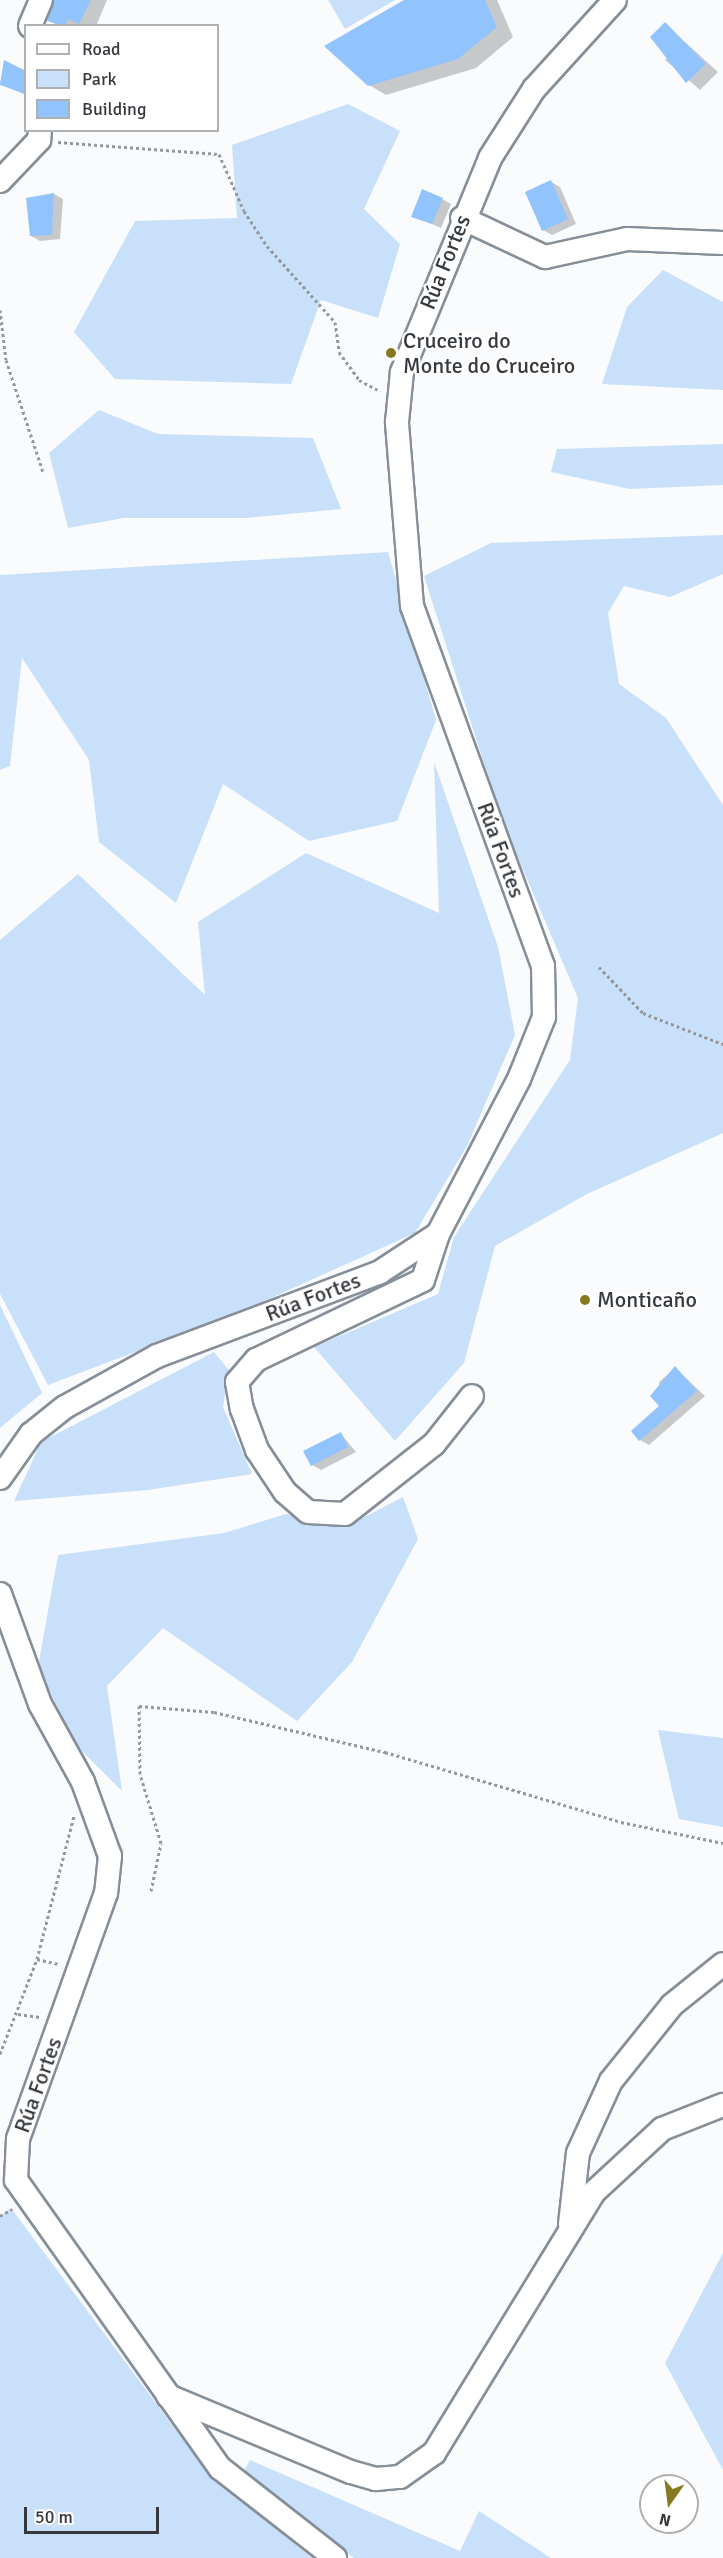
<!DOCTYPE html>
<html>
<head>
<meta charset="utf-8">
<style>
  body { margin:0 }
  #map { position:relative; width:723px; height:2558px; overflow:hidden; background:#f9fbfd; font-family:Signika,sans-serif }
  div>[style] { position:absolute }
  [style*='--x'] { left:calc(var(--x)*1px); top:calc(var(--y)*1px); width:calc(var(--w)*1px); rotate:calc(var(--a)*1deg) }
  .green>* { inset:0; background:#c9e0fa }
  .shadow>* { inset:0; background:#0003 }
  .building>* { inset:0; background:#91c3fc }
  .path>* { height:3px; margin-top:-1.5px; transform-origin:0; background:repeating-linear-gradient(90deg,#95989b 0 3px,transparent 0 6px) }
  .roads { filter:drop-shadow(2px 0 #868e98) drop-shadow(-2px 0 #868e98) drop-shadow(0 2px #868e98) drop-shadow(0 -2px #868e98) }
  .minor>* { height:22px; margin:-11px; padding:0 11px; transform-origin:11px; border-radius:11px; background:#fff }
  .dots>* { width:16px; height:16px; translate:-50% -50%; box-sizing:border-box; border:3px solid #fff; border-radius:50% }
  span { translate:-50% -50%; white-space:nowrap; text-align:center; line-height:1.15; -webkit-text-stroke:4.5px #fff; paint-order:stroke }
  .street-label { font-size:22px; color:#35393d }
  .poi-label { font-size:22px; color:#35393d }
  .left { translate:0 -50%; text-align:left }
  .legend { position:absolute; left:24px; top:24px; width:195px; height:108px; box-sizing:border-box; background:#fff; border:2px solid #aeb0b1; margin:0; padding:8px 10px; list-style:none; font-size:18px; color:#35393d }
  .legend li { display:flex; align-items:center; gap:12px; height:30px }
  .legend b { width:30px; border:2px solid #aeb0b1 }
  .north { position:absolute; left:639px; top:2474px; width:60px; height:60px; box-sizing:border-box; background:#fff; border:2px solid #aeb0b1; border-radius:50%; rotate:194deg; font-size:16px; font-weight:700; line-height:24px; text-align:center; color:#35393d }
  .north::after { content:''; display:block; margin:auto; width:21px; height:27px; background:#857a1f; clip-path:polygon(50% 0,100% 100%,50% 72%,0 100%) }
  .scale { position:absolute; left:24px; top:2507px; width:135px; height:27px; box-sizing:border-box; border:3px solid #35393d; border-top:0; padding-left:8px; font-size:18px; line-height:21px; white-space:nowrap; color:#35393d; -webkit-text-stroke:4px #fff; paint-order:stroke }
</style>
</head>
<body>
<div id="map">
  <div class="green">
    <div style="clip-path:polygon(328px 0,395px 0,345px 29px)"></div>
    <div style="clip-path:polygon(348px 104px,400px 131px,364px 209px,400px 244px,378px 318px,321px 300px,291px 384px,115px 379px,74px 332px,135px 221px,237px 218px,232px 145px)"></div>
    <div style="clip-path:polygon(663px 270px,723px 302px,723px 390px,602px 384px,627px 307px)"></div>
    <div style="clip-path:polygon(99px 410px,158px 434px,313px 438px,341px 509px,245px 518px,124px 518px,68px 528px,49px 453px)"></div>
    <div style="clip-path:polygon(723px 444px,723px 485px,630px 489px,551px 472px,557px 449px)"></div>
    <div style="clip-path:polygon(723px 535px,723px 574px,670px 597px,624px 586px,608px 613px,619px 684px,666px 718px,723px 805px,723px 1133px,587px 1194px,495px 1246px,464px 1363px,395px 1441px,314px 1347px,438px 1294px,454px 1237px,570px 1060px,578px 998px,503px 823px,424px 576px,491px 543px)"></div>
    <div style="clip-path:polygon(388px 552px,436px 720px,397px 821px,309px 841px,223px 784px,176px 903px,99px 842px,89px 760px,22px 658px,10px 766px,0 770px,0 575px)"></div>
    <div style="clip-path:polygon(434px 762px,498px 947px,515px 1035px,467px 1146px,415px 1233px,238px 1313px,48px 1385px,0 1294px,0 940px,78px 874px,205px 995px,198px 922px,306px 853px,439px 913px)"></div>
    <div style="clip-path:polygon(0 1305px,42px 1393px,0 1428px)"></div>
    <div style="clip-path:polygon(214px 1352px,229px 1370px,223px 1407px,252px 1474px,148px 1490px,14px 1501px,41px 1442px)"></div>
    <div style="clip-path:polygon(403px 1497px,418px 1539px,352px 1662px,297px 1721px,163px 1628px,107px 1686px,122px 1791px,76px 1745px,38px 1667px,58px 1555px,224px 1533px,286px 1514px,347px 1526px)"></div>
    <div style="clip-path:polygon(658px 1730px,723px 1738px,723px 1827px,679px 1819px)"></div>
    <div style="clip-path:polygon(11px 2208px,207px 2472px,312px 2558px,0 2558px,0 2216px)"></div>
    <div style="clip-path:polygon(723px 2253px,723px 2470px,665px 2363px)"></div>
    <div style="clip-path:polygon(250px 2460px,460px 2551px,479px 2511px,551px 2558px,354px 2558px,240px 2478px)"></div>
  </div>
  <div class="shadow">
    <div style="clip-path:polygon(57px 0,107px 0,96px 26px,58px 26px,49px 20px)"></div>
    <div style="clip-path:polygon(407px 0,497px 0,513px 37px,476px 68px,386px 95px,369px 85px)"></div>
    <div style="clip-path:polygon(665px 24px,718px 72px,700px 90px,665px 60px,670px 55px)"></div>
    <div style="clip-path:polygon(4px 62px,26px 72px,26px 95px,0 84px)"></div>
    <div style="clip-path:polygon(551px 182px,560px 187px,576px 224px,552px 235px,543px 230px)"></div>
    <div style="clip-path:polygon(54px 194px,63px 199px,60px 239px,40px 241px,31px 236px,27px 200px)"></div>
    <div style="clip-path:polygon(442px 199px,451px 204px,441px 228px,413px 216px)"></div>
    <div style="clip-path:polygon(675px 1368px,705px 1396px,649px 1445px,640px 1440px,661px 1406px,659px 1382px)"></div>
    <div style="clip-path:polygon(341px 1434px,356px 1452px,321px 1470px,312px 1465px)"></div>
  </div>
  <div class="building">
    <div style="clip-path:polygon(54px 0,91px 0,79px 24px,68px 19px,65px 26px,47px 21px)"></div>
    <div style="clip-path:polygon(404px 0,485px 0,497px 27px,458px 59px,368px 86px,324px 46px)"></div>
    <div style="clip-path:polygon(665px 22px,706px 64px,686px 83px,650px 37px)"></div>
    <div style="clip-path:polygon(4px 60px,26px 71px,26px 94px,0 85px)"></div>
    <div style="clip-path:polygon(551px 180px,568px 219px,542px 231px,525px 192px)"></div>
    <div style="clip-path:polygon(422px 189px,443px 198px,432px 224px,411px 217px)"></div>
    <div style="clip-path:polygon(54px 193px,52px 235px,30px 236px,26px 198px)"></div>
    <div style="clip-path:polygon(675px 1366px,697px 1391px,639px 1441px,631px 1431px,659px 1406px,650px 1396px)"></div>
    <div style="clip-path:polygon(341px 1432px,348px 1447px,311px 1466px,303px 1451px)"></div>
  </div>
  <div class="path">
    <div style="--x:58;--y:142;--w:161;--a:4.3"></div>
    <div style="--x:219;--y:154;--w:62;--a:66.3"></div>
    <div style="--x:244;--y:211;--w:42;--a:56.7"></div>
    <div style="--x:267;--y:246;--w:102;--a:48.2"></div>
    <div style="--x:335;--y:322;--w:30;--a:82"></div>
    <div style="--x:339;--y:352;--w:34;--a:54"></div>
    <div style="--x:359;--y:380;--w:24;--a:28"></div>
    <div style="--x:0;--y:310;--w:50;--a:83.2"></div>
    <div style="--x:6;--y:360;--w:118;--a:71.7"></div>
    <div style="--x:599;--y:967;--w:64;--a:46.3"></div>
    <div style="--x:643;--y:1013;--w:86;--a:21.2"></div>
    <div style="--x:151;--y:1891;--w:49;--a:-78.2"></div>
    <div style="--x:161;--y:1843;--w:72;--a:-106.9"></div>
    <div style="--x:140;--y:1774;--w:68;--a:-90.8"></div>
    <div style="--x:139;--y:1706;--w:75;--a:4.6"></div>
    <div style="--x:214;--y:1712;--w:176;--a:13.2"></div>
    <div style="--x:385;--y:1752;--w:246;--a:16.5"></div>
    <div style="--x:621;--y:1822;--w:104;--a:11.6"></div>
    <div style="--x:37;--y:1959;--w:23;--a:13"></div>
    <div style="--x:18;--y:2014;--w:22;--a:8"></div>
    <div style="--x:0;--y:2054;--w:102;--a:-68.7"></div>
    <div style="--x:37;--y:1959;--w:148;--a:-75.5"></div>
    <div style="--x:0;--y:2216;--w:14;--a:-30"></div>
  </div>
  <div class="roads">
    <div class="minor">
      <div style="--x:30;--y:26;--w:28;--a:-67"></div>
      <div style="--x:0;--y:181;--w:57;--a:-46.4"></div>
      <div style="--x:39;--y:140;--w:10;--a:-84"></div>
      <div style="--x:462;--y:218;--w:92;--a:25.2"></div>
      <div style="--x:545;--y:257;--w:84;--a:-12.4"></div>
      <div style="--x:627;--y:239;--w:96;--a:2.4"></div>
      <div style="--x:438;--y:1234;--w:48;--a:108.1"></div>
      <div style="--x:423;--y:1280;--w:185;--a:154.4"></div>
      <div style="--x:256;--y:1360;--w:29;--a:131"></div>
      <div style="--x:237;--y:1382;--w:27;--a:80"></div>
      <div style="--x:242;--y:1409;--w:44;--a:69.9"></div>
      <div style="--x:257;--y:1450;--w:50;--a:56.3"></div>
      <div style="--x:285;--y:1492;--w:30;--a:41"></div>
      <div style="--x:308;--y:1512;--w:37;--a:3"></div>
      <div style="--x:345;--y:1514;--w:113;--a:-38.2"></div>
      <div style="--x:434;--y:1444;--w:61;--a:-51.6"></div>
      <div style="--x:0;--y:1478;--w:54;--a:-54.8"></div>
      <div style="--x:31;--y:1434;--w:43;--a:-38.5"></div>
      <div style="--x:65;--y:1407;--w:105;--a:-29"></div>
      <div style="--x:157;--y:1356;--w:238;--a:-20.6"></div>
      <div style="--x:380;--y:1272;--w:69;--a:-33.2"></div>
      <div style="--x:438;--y:1234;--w:175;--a:-62.4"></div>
      <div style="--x:519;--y:1079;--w:67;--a:-68"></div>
      <div style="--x:544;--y:1017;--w:51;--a:-91.1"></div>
      <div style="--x:543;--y:966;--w:383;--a:-110"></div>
      <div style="--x:412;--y:606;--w:185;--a:-94.7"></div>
      <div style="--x:397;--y:422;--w:50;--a:-84.3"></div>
      <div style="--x:402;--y:372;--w:231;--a:-67.6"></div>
      <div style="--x:490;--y:158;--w:82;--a:-57.5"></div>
      <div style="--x:534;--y:89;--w:120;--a:-47.7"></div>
      <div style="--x:0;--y:1594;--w:117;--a:70"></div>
      <div style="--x:40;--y:1704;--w:89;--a:61.1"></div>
      <div style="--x:83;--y:1782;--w:79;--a:70"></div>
      <div style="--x:110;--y:1856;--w:37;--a:96"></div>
      <div style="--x:106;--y:1893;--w:261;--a:109.7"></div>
      <div style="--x:18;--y:2139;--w:41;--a:92.8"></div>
      <div style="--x:16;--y:2180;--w:353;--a:54.7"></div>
      <div style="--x:220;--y:2468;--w:146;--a:38"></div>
      <div style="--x:570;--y:2224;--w:71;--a:-83.6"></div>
      <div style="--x:578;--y:2153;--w:79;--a:-65.4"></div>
      <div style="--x:611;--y:2081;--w:97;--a:-51.2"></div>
      <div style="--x:672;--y:2005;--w:65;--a:-38.8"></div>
      <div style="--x:168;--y:2396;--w:198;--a:22.6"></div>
      <div style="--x:351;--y:2472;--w:26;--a:16"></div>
      <div style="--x:376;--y:2479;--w:24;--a:-5"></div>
      <div style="--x:400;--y:2477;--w:42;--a:-35.2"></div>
      <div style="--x:434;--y:2453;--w:306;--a:-58.5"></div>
      <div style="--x:594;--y:2192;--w:93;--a:-42.8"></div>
      <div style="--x:662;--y:2129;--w:66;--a:-21.5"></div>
    </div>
  </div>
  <div class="dots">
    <div style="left:391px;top:353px;background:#857a1f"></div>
    <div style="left:585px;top:1300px;background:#857a1f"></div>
  </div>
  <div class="street-label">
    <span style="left:445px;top:262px;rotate:-68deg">Rúa Fortes</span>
    <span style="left:501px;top:850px;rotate:70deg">Rúa Fortes</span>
    <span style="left:313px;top:1297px;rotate:-21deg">Rúa Fortes</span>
    <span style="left:38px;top:2085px;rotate:-70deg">Rúa Fortes</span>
  </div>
  <div class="poi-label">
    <span class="left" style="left:403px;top:353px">Cruceiro do<br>Monte do Cruceiro</span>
    <span class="left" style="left:597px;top:1300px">Monticaño</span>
  </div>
  <ul class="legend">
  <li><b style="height:8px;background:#fff"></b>Road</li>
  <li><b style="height:16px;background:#c9e0fa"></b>Park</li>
  <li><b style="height:16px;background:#91c3fc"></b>Building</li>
  </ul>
  <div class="north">N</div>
  <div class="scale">50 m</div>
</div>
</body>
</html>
